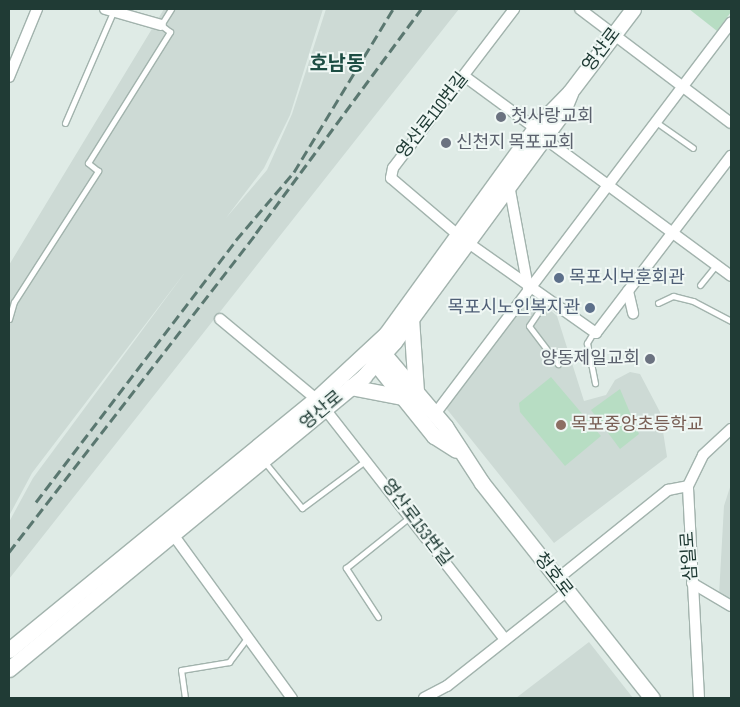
<!DOCTYPE html>
<html>
<head>
<meta charset="utf-8">
<style>
  body { margin:0 }
  #map { position:relative; width:740px; height:707px; overflow:hidden; background:#dfebe6; font-family:"Sofia Sans Condensed","Noto Sans KR",sans-serif }
  div>[style] { position:absolute }
  [style*='--x'] { left:calc(var(--x)*1px); top:calc(var(--y)*1px); width:calc(var(--w)*1px); rotate:calc(var(--a)*1deg) }
  .built>* { inset:0; background:#cddad5 }
  .green>* { inset:0; background:#b7ddc3 }
  .roads { filter:drop-shadow(1px 0 #a2b3ad) drop-shadow(-1px 0 #a2b3ad) drop-shadow(0 1px #a2b3ad) drop-shadow(0 -1px #a2b3ad) }
  .lane>* { height:5px; margin:-2.5px; padding:0 2.5px; transform-origin:2.5px; border-radius:2.5px; background:#fff }
  .street>* { height:10px; margin:-5px; padding:0 5px; transform-origin:5px; border-radius:5px; background:#fff }
  .secondary>* { height:15px; margin:-7.5px; padding:0 7.5px; transform-origin:7.5px; border-radius:7.5px; background:#fff }
  .rail>* { height:3px; margin-top:-1.5px; transform-origin:0; background:repeating-linear-gradient(90deg,#5a7770 0 10px,transparent 0 15px) }
  .dots>* { width:14px; height:14px; translate:-50% -50%; box-sizing:border-box; border:2px solid #eff7f4; border-radius:50% }
  span { translate:-50% -50%; white-space:nowrap; text-align:center; line-height:1.15; -webkit-text-stroke:4px #eff7f4; paint-order:stroke }
  .street-label { font-size:18px; color:#203b35 }
  .worship-label { font-size:18px; color:#5b616d }
  .left { translate:0 -50%; text-align:left }
  .right { translate:-100% -50%; text-align:right }
  .service-label { font-size:18px; color:#4e5e75 }
  .education-label { font-size:18px; color:#785e54 }
  .quarter-label { font-size:20px; color:#1c4d43; font-weight:700 }
  .frame { position:absolute; inset:0; border:10px solid #203b35; pointer-events:none }
</style>
</head>
<body>
<div id="map">
  <div class="built">
    <div style="clip-path:polygon(164px 9px,323px 9px,290px 115px,264px 168px,226px 218px,267px 170px,292px 114px,326px 9px,459px 9px,9px 579px,9px 522px,33px 478px,186px 271px,32px 473px,9px 516px,9px 265px)"></div>
    <div style="clip-path:polygon(542px 303px,557px 316px,584px 401px,606px 395px,615px 380px,630px 372px,640px 374px,660px 412px,667px 457px,554px 543px,446px 408px,525px 304px)"></div>
    <div style="clip-path:polygon(731px 484px,731px 602px,719px 595px,724px 506px)"></div>
    <div style="clip-path:polygon(589px 642px,633px 698px,516px 698px)"></div>
  </div>
  <div class="green">
    <div style="clip-path:polygon(689px 9px,731px 9px,731px 12px,717px 31px)"></div>
    <div style="clip-path:polygon(551px 377px,601px 436px,565px 466px,520px 412px,519px 403px)"></div>
    <div style="clip-path:polygon(620px 389px,639px 434px,620px 449px,591px 410px)"></div>
  </div>
  <div class="roads">
    <div class="lane">
      <div style="--x:656;--y:122;--w:45;--a:35.1"></div>
      <div style="--x:65;--y:123;--w:121;--a:-66.6"></div>
      <div style="--x:700;--y:285;--w:26;--a:-51"></div>
      <div style="--x:547;--y:299;--w:32;--a:124"></div>
      <div style="--x:529;--y:326;--w:48;--a:52.7"></div>
      <div style="--x:658;--y:303;--w:17;--a:-25"></div>
      <div style="--x:673;--y:296;--w:21;--a:14"></div>
      <div style="--x:693;--y:301;--w:43;--a:27.8"></div>
      <div style="--x:9;--y:319;--w:18;--a:-74"></div>
      <div style="--x:14;--y:302;--w:156;--a:-57.3"></div>
      <div style="--x:98;--y:171;--w:13;--a:-141"></div>
      <div style="--x:88;--y:163;--w:155;--a:-58"></div>
      <div style="--x:170;--y:32;--w:11;--a:-142"></div>
      <div style="--x:161;--y:25;--w:19;--a:-58"></div>
      <div style="--x:593;--y:333;--w:12;--a:121"></div>
      <div style="--x:587;--y:343;--w:41;--a:78.7"></div>
      <div style="--x:263;--y:460;--w:62;--a:50.9"></div>
      <div style="--x:302;--y:508;--w:79;--a:-36.7"></div>
      <div style="--x:378;--y:617;--w:59;--a:-123.1"></div>
      <div style="--x:346;--y:568;--w:83;--a:-38.7"></div>
      <div style="--x:185;--y:698;--w:28;--a:-98"></div>
      <div style="--x:181;--y:670;--w:49;--a:-9.5"></div>
      <div style="--x:229;--y:662;--w:30;--a:-53"></div>
    </div>
    <div class="street">
      <div style="--x:105;--y:9;--w:58;--a:15.9"></div>
      <div style="--x:580;--y:9;--w:189;--a:37.1"></div>
      <div style="--x:464;--y:76;--w:88;--a:36.2"></div>
      <div style="--x:9;--y:77;--w:74;--a:-67.6"></div>
      <div style="--x:544;--y:138;--w:232;--a:36.4"></div>
      <div style="--x:509;--y:185;--w:105;--a:79.5"></div>
      <div style="--x:458;--y:235;--w:88;--a:-139.6"></div>
      <div style="--x:391;--y:178;--w:10;--a:-79"></div>
      <div style="--x:393;--y:168;--w:200;--a:-52.7"></div>
      <div style="--x:467;--y:242;--w:158;--a:35.2"></div>
      <div style="--x:596;--y:333;--w:223;--a:-52.7"></div>
      <div style="--x:628;--y:291;--w:23;--a:77"></div>
      <div style="--x:220;--y:319;--w:125;--a:39.8"></div>
      <div style="--x:325;--y:409;--w:291;--a:52"></div>
      <div style="--x:435;--y:414;--w:491;--a:-52.9"></div>
      <div style="--x:169;--y:529;--w:209;--a:54"></div>
      <div style="--x:556;--y:580;--w:144;--a:-38.8"></div>
      <div style="--x:668;--y:490;--w:20;--a:-11"></div>
      <div style="--x:692;--y:583;--w:45;--a:30.5"></div>
      <div style="--x:424;--y:698;--w:26;--a:-28"></div>
      <div style="--x:447;--y:686;--w:152;--a:-38.3"></div>
      <div style="--x:699;--y:698;--w:212;--a:-93"></div>
      <div style="--x:688;--y:486;--w:34;--a:-64"></div>
      <div style="--x:703;--y:455;--w:38;--a:-43"></div>
    </div>
    <div class="secondary">
      <div style="--x:411;--y:318;--w:74;--a:86.1"></div>
      <div style="--x:378;--y:347;--w:104;--a:49.7"></div>
      <div style="--x:445;--y:426;--w:68;--a:57"></div>
      <div style="--x:482;--y:483;--w:274;--a:51.7"></div>
      <div style="--x:369;--y:355;--w:104;--a:51.3"></div>
      <div style="--x:434;--y:436;--w:26;--a:32"></div>
      <div style="--x:350;--y:387;--w:54;--a:10.7"></div>
      <div style="--x:9;--y:650;--w:397;--a:-39.3"></div>
      <div style="--x:316;--y:399;--w:96;--a:-42.9"></div>
      <div style="--x:386;--y:334;--w:254;--a:-54.1"></div>
      <div style="--x:535;--y:128;--w:50;--a:-45.8"></div>
      <div style="--x:570;--y:92;--w:104;--a:-52.8"></div>
      <div style="--x:9;--y:669;--w:460;--a:-39.5"></div>
      <div style="--x:364;--y:376;--w:45;--a:-48.6"></div>
      <div style="--x:394;--y:342;--w:284;--a:-53.7"></div>
      <div style="--x:562;--y:113;--w:22;--a:-68"></div>
    </div>
  </div>
  <div class="rail">
    <div style="--x:36;--y:502;--w:330;--a:-52.6"></div>
    <div style="--x:236;--y:240;--w:89;--a:-49.5"></div>
    <div style="--x:294;--y:172;--w:191;--a:-58.7"></div>
    <div style="--x:9;--y:552;--w:403;--a:-52.2"></div>
    <div style="--x:256;--y:233;--w:278;--a:-53.6"></div>
  </div>
  <div class="dots">
    <div style="left:501px;top:117px;background:#6b7280"></div>
    <div style="left:446px;top:143px;background:#6b7280"></div>
    <div style="left:559px;top:278px;background:#5c6f8a"></div>
    <div style="left:590px;top:308px;background:#5c6f8a"></div>
    <div style="left:650px;top:359px;background:#6b7280"></div>
    <div style="left:561px;top:425px;background:#8d6e63"></div>
  </div>
  <div class="street-label">
    <span style="left:602px;top:50px;rotate:-53deg">영산로</span>
    <span style="left:433px;top:116px;rotate:-52deg">영산로110번길</span>
    <span style="left:322px;top:411px;rotate:-40deg">영산로</span>
    <span style="left:416px;top:523px;rotate:53deg">영산로153번길</span>
    <span style="left:690px;top:556px;rotate:-94deg">삼일로</span>
    <span style="left:553px;top:575px;rotate:52deg">청호로</span>
  </div>
  <div class="worship-label">
    <span class="left" style="left:511px;top:117px">첫사랑교회</span>
    <span class="left" style="left:456px;top:143px">신천지 목포교회</span>
    <span class="right" style="left:640px;top:359px">양동제일교회</span>
  </div>
  <div class="service-label">
    <span class="left" style="left:569px;top:278px">목포시보훈회관</span>
    <span class="right" style="left:580px;top:308px">목포시노인복지관</span>
  </div>
  <div class="education-label">
    <span class="left" style="left:571px;top:425px">목포중앙초등학교</span>
  </div>
  <div class="quarter-label">
    <span style="left:337px;top:64px">호남동</span>
  </div>
  <div class="frame"></div>
</div>
</body>
</html>
